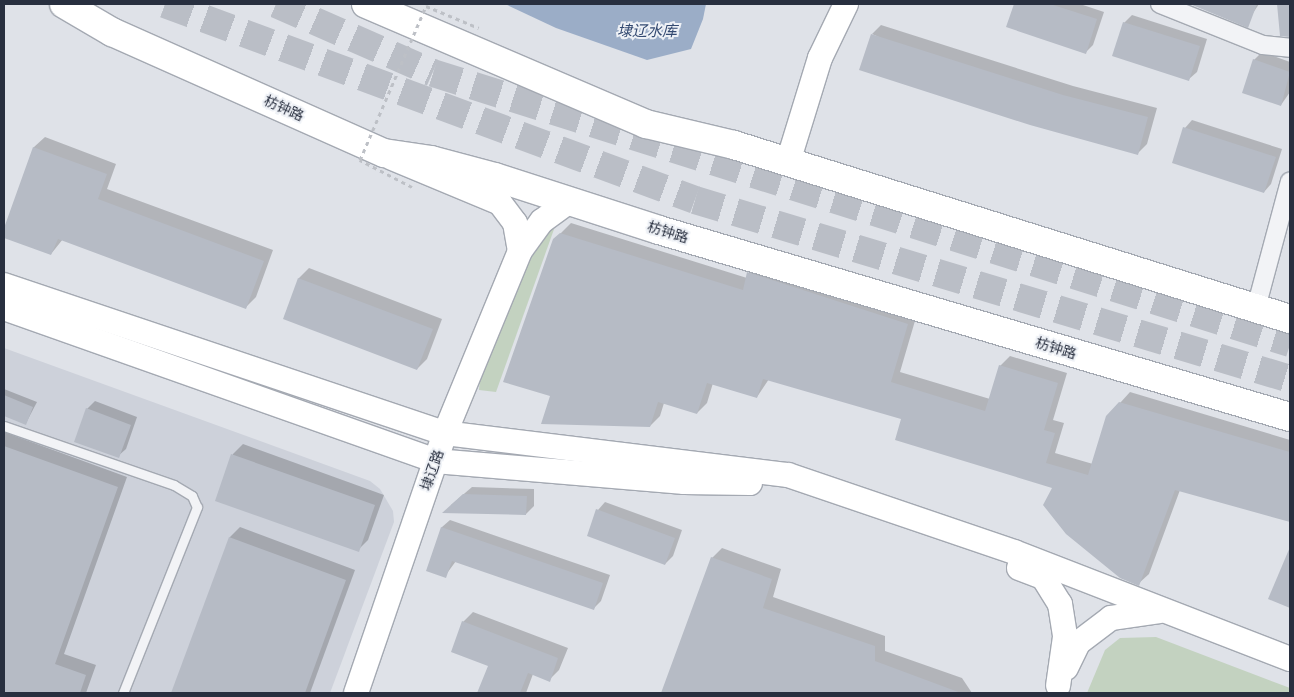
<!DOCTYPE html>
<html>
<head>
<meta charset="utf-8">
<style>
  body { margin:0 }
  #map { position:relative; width:1294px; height:697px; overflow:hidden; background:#dfe2e8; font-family:"Space Grotesk","Noto Sans SC",sans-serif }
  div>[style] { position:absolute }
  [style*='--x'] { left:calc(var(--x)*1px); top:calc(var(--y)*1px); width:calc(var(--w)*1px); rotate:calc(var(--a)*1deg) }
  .built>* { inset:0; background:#cdd1da }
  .green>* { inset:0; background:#c3d2c0 }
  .water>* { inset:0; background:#9badc7 }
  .shadow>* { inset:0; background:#0003 }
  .building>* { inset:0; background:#b6bbc5 }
  .highway-tunnel>* { height:28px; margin-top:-14px; transform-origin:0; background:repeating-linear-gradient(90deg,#babec6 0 28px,transparent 0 42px) }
  .roads { filter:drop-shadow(1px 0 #a4a9b2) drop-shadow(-1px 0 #a4a9b2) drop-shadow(0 1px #a4a9b2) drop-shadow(0 -1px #a4a9b2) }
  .lane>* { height:9px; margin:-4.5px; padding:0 4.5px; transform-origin:4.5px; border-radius:4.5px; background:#f2f3f6 }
  .street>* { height:18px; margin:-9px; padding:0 9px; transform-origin:9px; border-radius:9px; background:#f2f3f6 }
  .secondary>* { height:24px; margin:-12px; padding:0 12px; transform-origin:12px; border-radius:12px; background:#fff }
  .highway>* { height:28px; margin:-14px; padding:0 14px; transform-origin:14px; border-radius:14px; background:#fff }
  .path-bridge>* { height:3px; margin-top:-1.5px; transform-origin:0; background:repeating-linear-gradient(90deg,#bdc0c6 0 4px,transparent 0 8px) }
  span { translate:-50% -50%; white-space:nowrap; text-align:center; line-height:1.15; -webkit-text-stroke:4px #eef1f6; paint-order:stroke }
  .street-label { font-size:14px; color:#282f3f }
  .water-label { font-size:15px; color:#344a71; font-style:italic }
  .frame { position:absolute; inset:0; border:5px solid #282f3f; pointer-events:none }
</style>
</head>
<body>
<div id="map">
  <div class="built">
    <div style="clip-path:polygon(4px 348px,370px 481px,380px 489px,393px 511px,394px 522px,330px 693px,4px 693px)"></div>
  </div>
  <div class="green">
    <div style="clip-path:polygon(558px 218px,496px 392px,479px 390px,480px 379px,530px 248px)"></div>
    <div style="clip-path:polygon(1156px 637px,1290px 688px,1290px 693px,1087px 693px,1105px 650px,1120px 638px)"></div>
  </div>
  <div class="water">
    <div style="clip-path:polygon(505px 4px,706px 4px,703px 19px,691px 49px,647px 60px,556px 28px)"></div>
  </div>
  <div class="shadow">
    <div style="clip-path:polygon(1015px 4px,1080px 4px,1104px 12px,1093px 45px,1086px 52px,1008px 26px)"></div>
    <div style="clip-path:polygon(1192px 4px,1259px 4px,1245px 25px)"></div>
    <div style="clip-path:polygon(1132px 15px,1207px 39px,1197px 72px,1189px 79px,1124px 23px)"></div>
    <div style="clip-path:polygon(881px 25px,1073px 86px,1157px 108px,1147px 144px,1138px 153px,872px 34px)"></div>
    <div style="clip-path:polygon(1262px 52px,1290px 62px,1290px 92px,1281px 105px,1254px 60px)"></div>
    <div style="clip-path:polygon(1192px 120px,1282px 149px,1271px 184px,1264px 192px,1185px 128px)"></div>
    <div style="clip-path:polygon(45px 137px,116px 164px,107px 189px,273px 250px,256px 297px,246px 307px,63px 239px,51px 254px,4px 236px,34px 147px)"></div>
    <div style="clip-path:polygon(571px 223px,747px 278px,758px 263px,917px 314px,900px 372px,990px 399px,1000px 366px,1010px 356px,1067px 373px,1053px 420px,1064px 423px,1055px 453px,1093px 464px,1120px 403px,1130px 392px,1290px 440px,1290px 521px,1180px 490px,1149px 574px,1138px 584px,1054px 488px,902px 418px,769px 379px,757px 397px,713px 383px,707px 403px,697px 413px,664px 403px,660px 416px,650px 426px,552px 396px,554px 240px)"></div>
    <div style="clip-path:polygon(309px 268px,442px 319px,427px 359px,417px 369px,284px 318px,299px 278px)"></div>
    <div style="clip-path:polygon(4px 389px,37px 402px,26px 423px,4px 415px)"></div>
    <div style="clip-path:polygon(95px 401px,137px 417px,126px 449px,118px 456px,87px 409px)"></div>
    <div style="clip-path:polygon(4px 432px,127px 477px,64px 654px,96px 665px,86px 693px,4px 693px)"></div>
    <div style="clip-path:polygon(243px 444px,384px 495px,368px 540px,358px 550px,217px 500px,233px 454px)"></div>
    <div style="clip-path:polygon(472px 487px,534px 489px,534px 506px,526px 514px,451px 505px)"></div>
    <div style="clip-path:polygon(605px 502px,682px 530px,673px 556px,665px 564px,598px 510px)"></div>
    <div style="clip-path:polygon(450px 520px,610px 575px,601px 601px,594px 608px,456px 561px,445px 576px,427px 570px,442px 527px)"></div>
    <div style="clip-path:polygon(240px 527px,355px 570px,310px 693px,173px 693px,230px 537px)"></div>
    <div style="clip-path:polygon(722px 548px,781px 569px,773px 597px,885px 636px,885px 651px,962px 678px,972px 693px,663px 693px,712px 558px)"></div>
    <div style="clip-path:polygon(473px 612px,568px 648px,559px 670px,549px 680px,533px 674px,526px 693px,479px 693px,489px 665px,463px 622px)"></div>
  </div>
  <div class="building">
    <div style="clip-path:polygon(1014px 4px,1050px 4px,1097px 19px,1086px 54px,1006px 27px)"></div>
    <div style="clip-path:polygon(1190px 4px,1257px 4px,1248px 28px)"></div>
    <div style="clip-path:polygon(1277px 4px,1290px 4px,1290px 37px,1280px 36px)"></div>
    <div style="clip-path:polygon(1123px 22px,1200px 46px,1189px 81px,1112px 56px)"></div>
    <div style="clip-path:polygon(871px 34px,1063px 95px,1148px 117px,1138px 155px,1030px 125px,859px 70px)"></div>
    <div style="clip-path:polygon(1253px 59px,1290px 72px,1281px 106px,1242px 93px)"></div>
    <div style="clip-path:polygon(1183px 127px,1276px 157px,1264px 193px,1172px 163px)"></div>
    <div style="clip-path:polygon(33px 147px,107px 174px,98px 199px,264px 261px,246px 309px,58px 239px,51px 255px,4px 238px,4px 228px)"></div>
    <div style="clip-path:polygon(560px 233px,743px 290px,747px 272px,908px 324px,891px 382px,985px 411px,999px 365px,1058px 383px,1044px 430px,1055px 433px,1046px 463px,1088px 475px,1106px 416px,1119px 402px,1290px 452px,1290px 522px,1175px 490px,1139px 586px,1120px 578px,1066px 534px,1043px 505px,1052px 488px,895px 440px,901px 419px,763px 379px,757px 398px,707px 383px,697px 414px,658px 402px,650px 427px,541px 424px,550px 396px,503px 382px,553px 239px)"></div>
    <div style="clip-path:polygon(298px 278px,433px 329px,417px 370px,283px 319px)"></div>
    <div style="clip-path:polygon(4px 395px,33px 407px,26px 425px,4px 416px)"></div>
    <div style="clip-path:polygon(86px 408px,131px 425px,119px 458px,74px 442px)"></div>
    <div style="clip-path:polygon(4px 446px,118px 487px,55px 664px,86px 675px,80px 693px,4px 693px)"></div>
    <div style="clip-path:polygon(231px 454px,375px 505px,359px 552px,215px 501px)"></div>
    <div style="clip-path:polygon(463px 494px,527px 496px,526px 515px,442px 513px)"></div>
    <div style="clip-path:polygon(596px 509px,675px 538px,665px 565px,587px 536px)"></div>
    <div style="clip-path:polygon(441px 527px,603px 583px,594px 610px,452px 561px,446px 578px,426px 571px)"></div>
    <div style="clip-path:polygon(229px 537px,346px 580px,305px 693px,171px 693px)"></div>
    <div style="clip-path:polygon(1290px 547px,1290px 608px,1268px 599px)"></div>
    <div style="clip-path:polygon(711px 557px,772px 579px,763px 608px,875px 646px,875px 661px,961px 693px,661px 693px)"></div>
    <div style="clip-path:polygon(462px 621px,558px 658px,550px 682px,528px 673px,520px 693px,477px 693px,488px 666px,451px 652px)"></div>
  </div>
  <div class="highway-tunnel">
    <div style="--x:165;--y:4;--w:565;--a:20.29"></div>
    <div style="--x:695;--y:200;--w:621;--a:16.74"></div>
    <div style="--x:276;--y:4;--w:171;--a:23.7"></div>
    <div style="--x:433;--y:73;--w:899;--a:17.49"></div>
  </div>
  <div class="roads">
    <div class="lane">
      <div style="--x:4;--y:426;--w:180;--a:19.1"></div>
      <div style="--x:174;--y:485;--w:21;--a:31"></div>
      <div style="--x:192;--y:496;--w:12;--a:66"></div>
      <div style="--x:197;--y:507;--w:200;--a:111.7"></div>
    </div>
    <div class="street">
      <div style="--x:1160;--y:4;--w:111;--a:21.7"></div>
      <div style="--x:1263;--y:45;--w:27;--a:6"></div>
      <div style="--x:1256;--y:308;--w:131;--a:-75"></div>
    </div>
    <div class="secondary">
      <div style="--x:392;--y:158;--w:117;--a:22.6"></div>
      <div style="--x:500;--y:203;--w:25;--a:53"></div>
      <div style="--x:515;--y:223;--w:28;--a:80"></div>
      <div style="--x:788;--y:162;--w:109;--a:-72.9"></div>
      <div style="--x:820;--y:58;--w:60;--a:-64.3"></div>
      <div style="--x:4;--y:285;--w:465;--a:18.6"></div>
      <div style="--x:445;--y:433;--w:346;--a:7"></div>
      <div style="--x:788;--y:475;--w:239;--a:18.8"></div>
      <div style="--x:1014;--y:552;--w:296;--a:21.2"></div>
      <div style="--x:4;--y:308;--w:457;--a:19.5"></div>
      <div style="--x:435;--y:461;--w:250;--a:4.8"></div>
      <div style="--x:684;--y:482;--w:66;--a:0.9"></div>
      <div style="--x:1019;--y:568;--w:26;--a:21"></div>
      <div style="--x:1043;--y:577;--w:32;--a:58"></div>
      <div style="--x:1060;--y:604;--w:33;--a:81"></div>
      <div style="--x:1065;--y:637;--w:49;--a:98.1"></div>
      <div style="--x:1066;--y:668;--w:28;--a:-64"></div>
      <div style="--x:1078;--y:643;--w:41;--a:-37.1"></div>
      <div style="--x:1111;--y:618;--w:49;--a:-8.1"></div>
      <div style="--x:356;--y:693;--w:275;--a:-71.1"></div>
      <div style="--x:445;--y:433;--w:197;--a:-67.6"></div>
      <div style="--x:520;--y:251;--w:37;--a:-54"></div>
      <div style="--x:542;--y:221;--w:34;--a:-36"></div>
    </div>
    <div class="highway">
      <div style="--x:64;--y:4;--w:56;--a:30.3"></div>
      <div style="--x:112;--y:32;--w:298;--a:24"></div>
      <div style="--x:384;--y:153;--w:48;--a:8.5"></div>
      <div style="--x:431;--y:160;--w:66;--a:14.9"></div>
      <div style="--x:495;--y:177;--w:172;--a:17.9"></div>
      <div style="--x:659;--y:230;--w:658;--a:16.51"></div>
      <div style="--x:366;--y:4;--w:305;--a:23.2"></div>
      <div style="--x:646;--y:124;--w:90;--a:13.4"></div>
      <div style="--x:734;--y:145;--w:583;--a:17.38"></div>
    </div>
  </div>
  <div class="path-bridge">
    <div style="--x:412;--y:187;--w:59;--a:-152.6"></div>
    <div style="--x:360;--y:160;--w:168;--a:-66.8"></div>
    <div style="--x:426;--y:6;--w:57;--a:22.5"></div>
  </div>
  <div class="street-label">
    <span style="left:284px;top:108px;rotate:24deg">枋钟路</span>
    <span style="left:668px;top:232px;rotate:17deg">枋钟路</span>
    <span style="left:1056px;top:348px;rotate:17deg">枋钟路</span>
    <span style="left:432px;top:470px;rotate:-71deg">埭辽路</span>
  </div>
  <div class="water-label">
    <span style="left:647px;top:31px">埭辽水库</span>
  </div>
  <div class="frame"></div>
</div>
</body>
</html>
